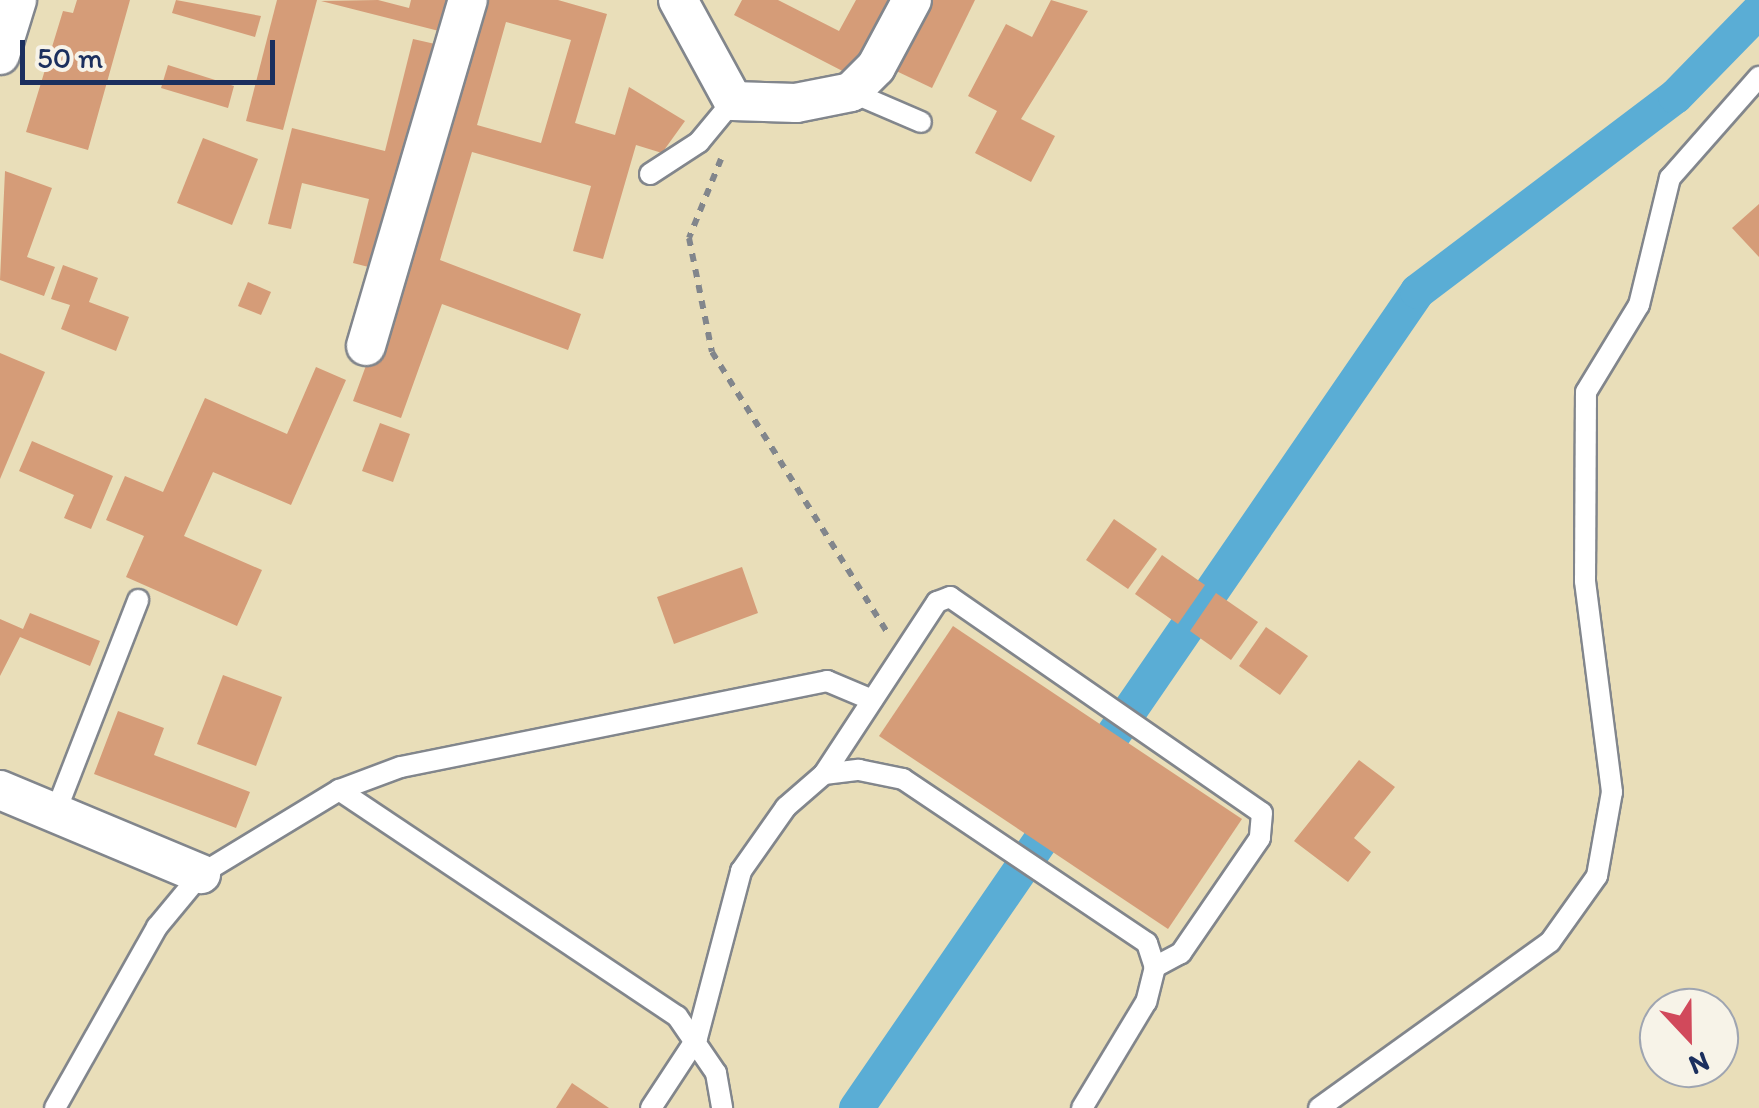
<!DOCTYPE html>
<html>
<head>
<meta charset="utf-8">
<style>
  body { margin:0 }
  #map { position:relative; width:1759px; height:1108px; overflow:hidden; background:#e9deb9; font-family:Itim,sans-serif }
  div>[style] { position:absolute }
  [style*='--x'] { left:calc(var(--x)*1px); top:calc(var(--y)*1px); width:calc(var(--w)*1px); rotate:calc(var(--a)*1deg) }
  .canal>* { height:35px; margin:-17.5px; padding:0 17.5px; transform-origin:17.5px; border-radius:17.5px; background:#5aadd5 }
  .building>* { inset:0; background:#d59c78 }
  .path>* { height:6px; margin-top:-3px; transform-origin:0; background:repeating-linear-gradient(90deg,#82868c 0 8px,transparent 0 16px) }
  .roads { filter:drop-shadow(2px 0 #82868c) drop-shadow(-2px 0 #82868c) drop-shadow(0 2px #82868c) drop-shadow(0 -2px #82868c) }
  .lane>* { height:20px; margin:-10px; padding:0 10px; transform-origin:10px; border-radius:10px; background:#fff }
  .street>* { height:38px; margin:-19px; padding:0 19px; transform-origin:19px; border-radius:19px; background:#fff }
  span { translate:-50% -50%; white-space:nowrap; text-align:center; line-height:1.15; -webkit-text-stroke:10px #f7f3e8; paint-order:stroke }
  .north { position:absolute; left:1639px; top:988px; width:100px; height:100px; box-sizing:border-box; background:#f7f3e8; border:2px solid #9fa5b1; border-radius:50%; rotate:158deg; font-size:28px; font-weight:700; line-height:40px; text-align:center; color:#1b2f5e }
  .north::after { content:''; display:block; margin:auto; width:35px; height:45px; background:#d1495b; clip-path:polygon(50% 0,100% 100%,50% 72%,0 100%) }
  .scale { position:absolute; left:20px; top:40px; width:255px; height:45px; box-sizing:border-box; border:5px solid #1b2f5e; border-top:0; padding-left:12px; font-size:30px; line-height:35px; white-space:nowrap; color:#1b2f5e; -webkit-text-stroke:8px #f7f3e8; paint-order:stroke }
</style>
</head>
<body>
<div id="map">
  <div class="canal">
    <div style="--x:856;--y:1108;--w:991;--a:-55.52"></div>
    <div style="--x:1417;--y:291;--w:323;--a:-37.1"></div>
    <div style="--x:1675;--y:96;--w:120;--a:-45.7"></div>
  </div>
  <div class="building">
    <div style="clip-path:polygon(77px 0,130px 0,88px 150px,26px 132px,63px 11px,73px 13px)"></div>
    <div style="clip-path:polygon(176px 0,261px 16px,255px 37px,172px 13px)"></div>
    <div style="clip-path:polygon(277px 0,317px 0,283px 130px,246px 121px)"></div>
    <div style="clip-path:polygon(378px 0,409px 8px,411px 0,447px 0,439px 31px,321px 1px)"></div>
    <div style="clip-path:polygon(evenodd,480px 0,558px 0,607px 14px,575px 123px,615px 135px,629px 87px,685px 121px,662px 153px,636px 145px,603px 259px,573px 251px,591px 186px,472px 152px,440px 260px,581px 314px,568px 350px,442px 304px,401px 418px,353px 401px,408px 251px,480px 0,506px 22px,571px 40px,541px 143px,477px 125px,506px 22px)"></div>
    <div style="clip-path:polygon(742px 0,778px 0,839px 31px,856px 0,899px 0,858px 79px,734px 15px)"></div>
    <div style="clip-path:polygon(926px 0,975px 0,932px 88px,892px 69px)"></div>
    <div style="clip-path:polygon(1051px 0,1088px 11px,1021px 119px,1055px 136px,1031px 182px,975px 153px,997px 111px,968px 96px,1006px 24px,1032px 37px)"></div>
    <div style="clip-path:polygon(413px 39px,444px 46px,384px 271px,353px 263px,369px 199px,302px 183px,291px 229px,268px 224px,292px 128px,385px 151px)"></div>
    <div style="clip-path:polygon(168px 65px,234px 86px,228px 108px,161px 88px)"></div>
    <div style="clip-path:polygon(203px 138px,258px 159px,232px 225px,177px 203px)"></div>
    <div style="clip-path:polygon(5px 171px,52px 188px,27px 257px,55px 267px,44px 296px,0 280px)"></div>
    <div style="clip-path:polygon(1759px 204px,1759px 257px,1732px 228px)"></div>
    <div style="clip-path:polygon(63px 265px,98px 278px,89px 302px,129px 317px,116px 351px,61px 329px,70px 305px,51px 299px)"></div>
    <div style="clip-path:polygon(248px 282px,271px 292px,261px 315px,238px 306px)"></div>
    <div style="clip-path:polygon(0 353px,45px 372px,0 479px)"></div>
    <div style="clip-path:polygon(316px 367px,346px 380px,291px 505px,213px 472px,184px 536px,262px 570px,237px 626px,126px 577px,144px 536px,106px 520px,125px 476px,163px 492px,205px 398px,287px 434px)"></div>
    <div style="clip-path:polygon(380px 423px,410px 434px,393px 482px,362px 471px)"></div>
    <div style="clip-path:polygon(32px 441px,113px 476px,91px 529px,64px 518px,74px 495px,19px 471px)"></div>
    <div style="clip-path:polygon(1114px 519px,1157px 549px,1128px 589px,1086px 560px)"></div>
    <div style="clip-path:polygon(1162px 555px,1205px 585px,1178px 624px,1135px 594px)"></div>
    <div style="clip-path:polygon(742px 567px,758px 613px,674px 644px,657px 597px)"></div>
    <div style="clip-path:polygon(1216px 593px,1258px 622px,1231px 660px,1190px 631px)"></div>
    <div style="clip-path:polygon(30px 613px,100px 641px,90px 666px,20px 637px,0 676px,0 619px,23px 629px)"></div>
    <div style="clip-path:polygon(953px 626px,1242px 819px,1168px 929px,879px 736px)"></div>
    <div style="clip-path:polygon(1266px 627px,1308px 656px,1280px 695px,1239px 666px)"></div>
    <div style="clip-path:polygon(223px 675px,282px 697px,256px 766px,197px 744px)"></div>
    <div style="clip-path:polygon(118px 711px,164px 728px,154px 755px,250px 792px,236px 828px,94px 774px)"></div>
    <div style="clip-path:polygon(1359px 760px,1395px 787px,1354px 838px,1371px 852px,1348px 882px,1294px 841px)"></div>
    <div style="clip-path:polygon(572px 1083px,609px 1108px,556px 1108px)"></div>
  </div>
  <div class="path">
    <div style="--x:721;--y:159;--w:85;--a:112.1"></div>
    <div style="--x:689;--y:238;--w:116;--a:78.6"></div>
    <div style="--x:712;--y:352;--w:330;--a:58"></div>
  </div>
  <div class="roads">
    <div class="lane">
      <div style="--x:851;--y:92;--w:76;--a:23.2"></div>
      <div style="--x:650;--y:174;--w:59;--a:-33.1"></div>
      <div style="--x:699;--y:142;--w:53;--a:-50.3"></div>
      <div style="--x:824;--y:774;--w:206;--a:-56.7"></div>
      <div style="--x:937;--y:602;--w:14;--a:-21"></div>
      <div style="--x:950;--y:597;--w:379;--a:34.7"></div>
      <div style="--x:1262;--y:813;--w:25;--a:95"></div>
      <div style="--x:1260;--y:838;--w:140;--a:124.5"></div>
      <div style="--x:1181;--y:953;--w:30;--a:152"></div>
      <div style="--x:339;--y:790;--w:407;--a:33.8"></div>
      <div style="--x:677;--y:1016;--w:69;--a:55.6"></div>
      <div style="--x:716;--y:1073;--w:36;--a:80"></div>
      <div style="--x:54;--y:816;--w:232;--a:-68.7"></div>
      <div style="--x:55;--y:1108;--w:208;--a:-60.6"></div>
      <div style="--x:157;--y:927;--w:69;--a:-50.3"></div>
      <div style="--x:201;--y:874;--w:162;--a:-31.3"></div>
      <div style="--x:339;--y:790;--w:66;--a:-20.4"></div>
      <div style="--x:401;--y:767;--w:435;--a:-11.4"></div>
      <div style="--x:827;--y:681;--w:49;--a:22.9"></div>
      <div style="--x:651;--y:1108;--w:84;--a:-56.7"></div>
      <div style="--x:697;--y:1038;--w:173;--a:-75.2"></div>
      <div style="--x:741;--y:871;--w:78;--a:-54.9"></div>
      <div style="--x:786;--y:807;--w:50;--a:-41"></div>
      <div style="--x:824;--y:774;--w:35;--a:-7"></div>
      <div style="--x:859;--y:770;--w:45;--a:11.6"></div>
      <div style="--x:903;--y:779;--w:294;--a:33.9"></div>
      <div style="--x:1147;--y:943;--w:25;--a:72"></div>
      <div style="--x:1155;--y:967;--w:36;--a:104"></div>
      <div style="--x:1146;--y:1002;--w:124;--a:121.1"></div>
      <div style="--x:1319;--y:1108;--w:284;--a:-35.7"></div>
      <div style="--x:1550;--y:942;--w:81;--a:-54.5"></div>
      <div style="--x:1597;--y:876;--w:85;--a:-79.9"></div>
      <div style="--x:1612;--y:792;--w:213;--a:-97.3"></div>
      <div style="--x:1585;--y:581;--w:189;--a:-89.7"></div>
      <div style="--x:1586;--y:392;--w:102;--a:-58.7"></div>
      <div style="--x:1639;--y:305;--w:131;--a:-76.3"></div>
      <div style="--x:1670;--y:178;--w:135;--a:-48.6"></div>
    </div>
    <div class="street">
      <div style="--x:678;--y:0;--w:115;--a:61.4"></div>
      <div style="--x:733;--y:101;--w:63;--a:1.8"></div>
      <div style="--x:796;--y:103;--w:56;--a:-11.3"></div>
      <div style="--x:851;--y:92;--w:35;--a:-45"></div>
      <div style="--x:876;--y:67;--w:76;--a:-61.8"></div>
      <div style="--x:0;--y:55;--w:58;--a:-72.8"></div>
      <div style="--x:366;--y:346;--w:361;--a:-73.6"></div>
      <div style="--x:0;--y:790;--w:218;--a:22.7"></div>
    </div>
  </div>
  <div class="north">N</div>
  <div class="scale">50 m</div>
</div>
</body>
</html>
